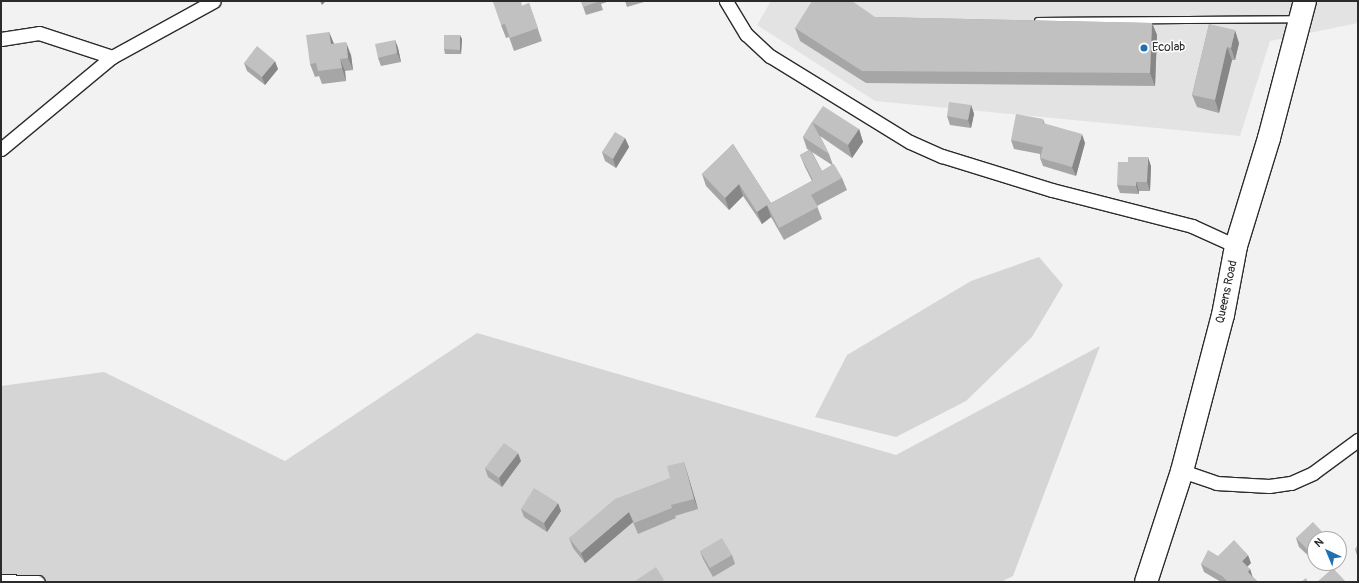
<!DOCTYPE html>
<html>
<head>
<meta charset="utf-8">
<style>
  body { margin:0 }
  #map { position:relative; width:1359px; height:583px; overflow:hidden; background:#f2f2f2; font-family:Pangolin,sans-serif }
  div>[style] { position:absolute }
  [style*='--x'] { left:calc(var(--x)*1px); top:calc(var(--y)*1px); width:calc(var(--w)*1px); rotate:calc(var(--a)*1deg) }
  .built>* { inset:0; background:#e3e3e3 }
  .green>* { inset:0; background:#d5d5d5 }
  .roads { filter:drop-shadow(1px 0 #2b2b2b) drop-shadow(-1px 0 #2b2b2b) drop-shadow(0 1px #2b2b2b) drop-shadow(0 -1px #2b2b2b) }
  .service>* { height:6px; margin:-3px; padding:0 3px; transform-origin:3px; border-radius:3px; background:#fff }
  .minor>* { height:13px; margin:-6.5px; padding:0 6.5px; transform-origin:6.5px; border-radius:6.5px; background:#fff }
  .trunk>* { height:22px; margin:-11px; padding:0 11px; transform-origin:11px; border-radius:11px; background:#fff }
  .wall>* { inset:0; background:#a6a6a6 }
  .shaded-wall>* { inset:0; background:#878787 }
  .building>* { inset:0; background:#c1c1c1 }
  .dots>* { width:11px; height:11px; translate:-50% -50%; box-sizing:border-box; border:2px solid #fff; border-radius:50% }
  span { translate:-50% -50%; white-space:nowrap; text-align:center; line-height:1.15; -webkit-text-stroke:3px #fff; paint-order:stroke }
  .poi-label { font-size:12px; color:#2b2b2b }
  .left { translate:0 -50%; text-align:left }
  .street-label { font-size:12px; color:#2b2b2b }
  .frame { position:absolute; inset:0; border:2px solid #2b2b2b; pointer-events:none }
  .north { position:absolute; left:1307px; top:531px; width:40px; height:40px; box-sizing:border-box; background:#fff; border:1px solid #aaa; border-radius:50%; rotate:316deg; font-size:11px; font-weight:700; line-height:16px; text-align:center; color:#2b2b2b }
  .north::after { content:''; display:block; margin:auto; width:14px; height:18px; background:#1f6fb2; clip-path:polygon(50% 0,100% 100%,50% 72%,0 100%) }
</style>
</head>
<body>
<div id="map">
  <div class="built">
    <div style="clip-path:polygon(771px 1px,1358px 1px,1358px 23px,1270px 41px,1240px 136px,875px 101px,757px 25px)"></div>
  </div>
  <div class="green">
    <div style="clip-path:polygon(1039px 257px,1063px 285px,1032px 337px,966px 401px,896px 437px,815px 417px,847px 355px,971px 281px)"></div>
    <div style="clip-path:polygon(477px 333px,896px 455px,1100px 346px,1013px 576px,1001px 582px,1px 582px,1px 386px,104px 372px,285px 461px)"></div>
  </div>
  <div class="roads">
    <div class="service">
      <div style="--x:1038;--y:21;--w:259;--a:-0.4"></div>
    </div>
    <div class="minor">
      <div style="--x:726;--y:1;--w:39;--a:59"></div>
      <div style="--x:746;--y:34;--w:33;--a:43"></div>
      <div style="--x:770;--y:56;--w:164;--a:31.6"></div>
      <div style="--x:910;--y:142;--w:35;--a:24"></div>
      <div style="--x:942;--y:156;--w:115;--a:17.2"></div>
      <div style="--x:1052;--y:190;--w:145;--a:14.4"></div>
      <div style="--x:1192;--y:226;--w:48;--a:24.4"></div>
      <div style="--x:1;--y:39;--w:38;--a:-9"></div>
      <div style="--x:39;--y:33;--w:77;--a:18.2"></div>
      <div style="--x:1;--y:149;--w:144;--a:-39.7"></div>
      <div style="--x:112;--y:57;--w:116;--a:-28.8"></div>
      <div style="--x:1182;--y:471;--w:36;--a:19"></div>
      <div style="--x:1216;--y:483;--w:53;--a:3.2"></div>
      <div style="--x:1269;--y:486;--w:22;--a:-8"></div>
      <div style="--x:1291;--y:483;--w:24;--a:-24"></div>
      <div style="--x:1313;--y:473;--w:56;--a:-36.3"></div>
      <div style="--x:1;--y:581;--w:37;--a:2"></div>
    </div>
    <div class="trunk">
      <div style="--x:1146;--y:582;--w:117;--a:-72"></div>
      <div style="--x:1182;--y:471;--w:161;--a:-75.3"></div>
      <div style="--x:1223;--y:315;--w:70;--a:-79.3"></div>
      <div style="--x:1236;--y:246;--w:113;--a:-73"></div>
      <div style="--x:1269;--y:138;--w:142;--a:-75.3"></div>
    </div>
  </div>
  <div class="wall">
    <div style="clip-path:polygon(581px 1px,610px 1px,601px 4px,603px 10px,586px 15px)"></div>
    <div style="clip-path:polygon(625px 1px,644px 1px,644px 2px,627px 7px)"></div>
    <div style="clip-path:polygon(529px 3px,542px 41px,514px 51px,509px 37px,506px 38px,501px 25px,522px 6px)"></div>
    <div style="clip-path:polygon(875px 17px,1152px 23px,1157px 35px,1155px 86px,866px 83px,800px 41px,795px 28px)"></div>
    <div style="clip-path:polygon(1209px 24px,1239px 43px,1235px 60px,1232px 60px,1219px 113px,1197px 107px,1192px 95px)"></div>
    <div style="clip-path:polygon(329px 32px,334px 44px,351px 55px,353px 70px,345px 71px,346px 81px,322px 84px,319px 76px,315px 77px,310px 64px)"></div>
    <div style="clip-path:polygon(462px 39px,461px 54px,445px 54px,444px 49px)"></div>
    <div style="clip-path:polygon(395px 40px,398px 48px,401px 62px,381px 66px,378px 58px)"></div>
    <div style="clip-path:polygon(244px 63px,278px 69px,265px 85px,247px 71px)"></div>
    <div style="clip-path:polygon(971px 105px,974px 114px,971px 128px,950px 125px,947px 116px)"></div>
    <div style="clip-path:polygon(1043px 119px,1045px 124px,1085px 143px,1076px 176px,1043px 166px,1040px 158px,1040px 154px,1014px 149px,1011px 140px)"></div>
    <div style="clip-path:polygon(evenodd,812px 122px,859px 129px,863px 142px,852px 158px,820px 136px,829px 154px,833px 165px,842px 178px,847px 190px,817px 206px,822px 219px,784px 240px,771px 217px,762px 224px,743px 196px,729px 210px,706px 186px,702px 174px,733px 144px,771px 203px,812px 181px,805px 167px,800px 155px,809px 150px,807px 149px,803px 137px,812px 122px,812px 152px,832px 165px,822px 171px,812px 152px)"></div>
    <div style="clip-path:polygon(625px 138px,629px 147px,616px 168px,605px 161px,602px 152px)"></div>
    <div style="clip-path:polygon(1128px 162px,1151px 166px,1150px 191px,1139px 191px,1139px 194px,1120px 193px,1117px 185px)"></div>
    <div style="clip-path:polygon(521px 461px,502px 487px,488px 477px,485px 468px)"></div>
    <div style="clip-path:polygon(684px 462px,687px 472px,698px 509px,675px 516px,676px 518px,638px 534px,633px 522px,585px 563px,573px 548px,569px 538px,670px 478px)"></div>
    <div style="clip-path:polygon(521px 509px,561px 511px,547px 532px,524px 517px)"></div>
    <div style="clip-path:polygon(1296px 538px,1328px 538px,1328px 539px,1315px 539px,1315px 562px,1299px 547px)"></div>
    <div style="clip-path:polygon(1358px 545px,1358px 558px,1355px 549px)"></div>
    <div style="clip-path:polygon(700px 551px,732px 555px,735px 564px,713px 577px,703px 559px)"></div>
    <div style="clip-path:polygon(1218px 556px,1251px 563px,1247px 567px,1250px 569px,1252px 576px,1258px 582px,1221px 582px,1204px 572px,1201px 564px)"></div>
  </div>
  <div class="shaded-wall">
    <div style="clip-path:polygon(320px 1px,326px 1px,322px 5px)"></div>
    <div style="clip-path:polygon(1152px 23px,1157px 35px,1155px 86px,1150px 73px)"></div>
    <div style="clip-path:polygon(1235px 30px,1239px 43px,1235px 60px,1231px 48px)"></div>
    <div style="clip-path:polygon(329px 32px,334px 44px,331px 44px)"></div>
    <div style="clip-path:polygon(460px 35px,462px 39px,461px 54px,460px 50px)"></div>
    <div style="clip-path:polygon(395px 40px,398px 48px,401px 62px,397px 53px)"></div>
    <div style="clip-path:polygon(346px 42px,351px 55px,353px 70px,348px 58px)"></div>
    <div style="clip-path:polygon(1227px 47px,1232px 60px,1219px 113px,1215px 100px)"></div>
    <div style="clip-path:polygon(340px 59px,345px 71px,346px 81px,342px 68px)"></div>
    <div style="clip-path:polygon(275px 61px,278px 69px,265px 85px,262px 77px)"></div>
    <div style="clip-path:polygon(971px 105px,974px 114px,971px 128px,968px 120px)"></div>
    <div style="clip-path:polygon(859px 129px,863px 142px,852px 158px,848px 145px)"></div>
    <div style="clip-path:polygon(1082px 134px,1085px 143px,1076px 176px,1072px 167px)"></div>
    <div style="clip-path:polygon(625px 138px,629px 147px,616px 168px,613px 159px)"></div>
    <div style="clip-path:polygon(1148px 157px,1151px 166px,1150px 191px,1147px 182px)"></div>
    <div style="clip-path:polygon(1136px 182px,1139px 191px,1139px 194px,1136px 186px)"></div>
    <div style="clip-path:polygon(739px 184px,743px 196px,729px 210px,725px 198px)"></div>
    <div style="clip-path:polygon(767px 205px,771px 217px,762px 224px,757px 212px)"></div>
    <div style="clip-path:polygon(518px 453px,521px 461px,502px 487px,499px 478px)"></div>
    <div style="clip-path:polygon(684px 462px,687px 472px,698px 509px,694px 499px)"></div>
    <div style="clip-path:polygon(558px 503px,561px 511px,547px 532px,544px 523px)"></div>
    <div style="clip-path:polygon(629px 512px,633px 522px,585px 563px,581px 553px)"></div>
    <div style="clip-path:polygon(1315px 550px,1315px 562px,1312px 554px)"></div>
    <div style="clip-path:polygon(1248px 555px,1251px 563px,1245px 569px,1242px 561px)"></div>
    <div style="clip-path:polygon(1250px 569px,1253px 578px,1248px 572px)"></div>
  </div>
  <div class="building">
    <div style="clip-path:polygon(494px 1px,521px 1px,522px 6px,529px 3px,538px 28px,510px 38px,505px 24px,501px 25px,493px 2px)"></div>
    <div style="clip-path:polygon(581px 1px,600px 1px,583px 7px)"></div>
    <div style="clip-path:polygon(812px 1px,852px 1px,875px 17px,1152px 23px,1150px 73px,862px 71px,795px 28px)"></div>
    <div style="clip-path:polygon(1209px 24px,1235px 30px,1231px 48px,1227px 47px,1215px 100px,1192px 95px)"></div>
    <div style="clip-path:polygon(329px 32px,331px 44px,346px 42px,348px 58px,340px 59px,342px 68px,318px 71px,316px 63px,310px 64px,306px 35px)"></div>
    <div style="clip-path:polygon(444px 35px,460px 35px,460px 50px,444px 49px)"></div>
    <div style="clip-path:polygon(395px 40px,397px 53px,378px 58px,375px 44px)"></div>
    <div style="clip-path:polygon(257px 46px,275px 61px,262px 77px,244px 63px)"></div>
    <div style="clip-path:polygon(949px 102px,971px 105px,968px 120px,947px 116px)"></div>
    <div style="clip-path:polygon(823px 106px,859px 129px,848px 145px,812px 122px)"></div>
    <div style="clip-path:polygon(1016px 114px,1043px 119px,1043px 123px,1082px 134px,1072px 167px,1040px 158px,1043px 147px,1011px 140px)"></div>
    <div style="clip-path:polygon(812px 122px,829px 154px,803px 137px)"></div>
    <div style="clip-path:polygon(615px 132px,625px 138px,613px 159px,602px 152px)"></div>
    <div style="clip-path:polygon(733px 144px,771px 203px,768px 205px,813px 180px,800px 155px,810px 150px,822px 171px,834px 164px,842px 178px,811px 195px,818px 207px,779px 228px,767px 205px,757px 212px,739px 184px,725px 198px,702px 174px)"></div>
    <div style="clip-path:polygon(1128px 157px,1148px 157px,1147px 182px,1136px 182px,1136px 186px,1117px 185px,1118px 162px,1128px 162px)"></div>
    <div style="clip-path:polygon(504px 443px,518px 453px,499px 478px,485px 468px)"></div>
    <div style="clip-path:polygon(684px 462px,694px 499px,671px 505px,672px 508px,634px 523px,629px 512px,581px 553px,569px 538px,615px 499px,670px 478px,667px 466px)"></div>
    <div style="clip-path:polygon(534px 488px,558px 503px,544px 523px,521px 509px)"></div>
    <div style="clip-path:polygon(1313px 522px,1328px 538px,1327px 539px,1315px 539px,1315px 550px,1312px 554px,1296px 538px)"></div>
    <div style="clip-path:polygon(722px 538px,732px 555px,710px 568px,700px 551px)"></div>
    <div style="clip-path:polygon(1234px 540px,1248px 555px,1242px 561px,1250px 569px,1248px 572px,1258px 582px,1228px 582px,1222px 576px,1201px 564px,1208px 550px,1218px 556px)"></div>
    <div style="clip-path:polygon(1358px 545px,1358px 552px,1355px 549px)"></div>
    <div style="clip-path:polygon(656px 567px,664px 580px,661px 582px,636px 582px,635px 581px)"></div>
    <div style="clip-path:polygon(1333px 568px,1346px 582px,1317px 582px)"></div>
    <div style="clip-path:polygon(1306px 578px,1308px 582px,1301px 582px)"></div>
  </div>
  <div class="dots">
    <div style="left:1144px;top:48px;background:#1f6fb2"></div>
  </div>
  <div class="poi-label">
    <span class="left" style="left:1152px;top:48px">Ecolab</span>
  </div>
  <div class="street-label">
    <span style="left:1227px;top:292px;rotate:-78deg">Queens Road</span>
  </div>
  <div class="frame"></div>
  <div class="north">N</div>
</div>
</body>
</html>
